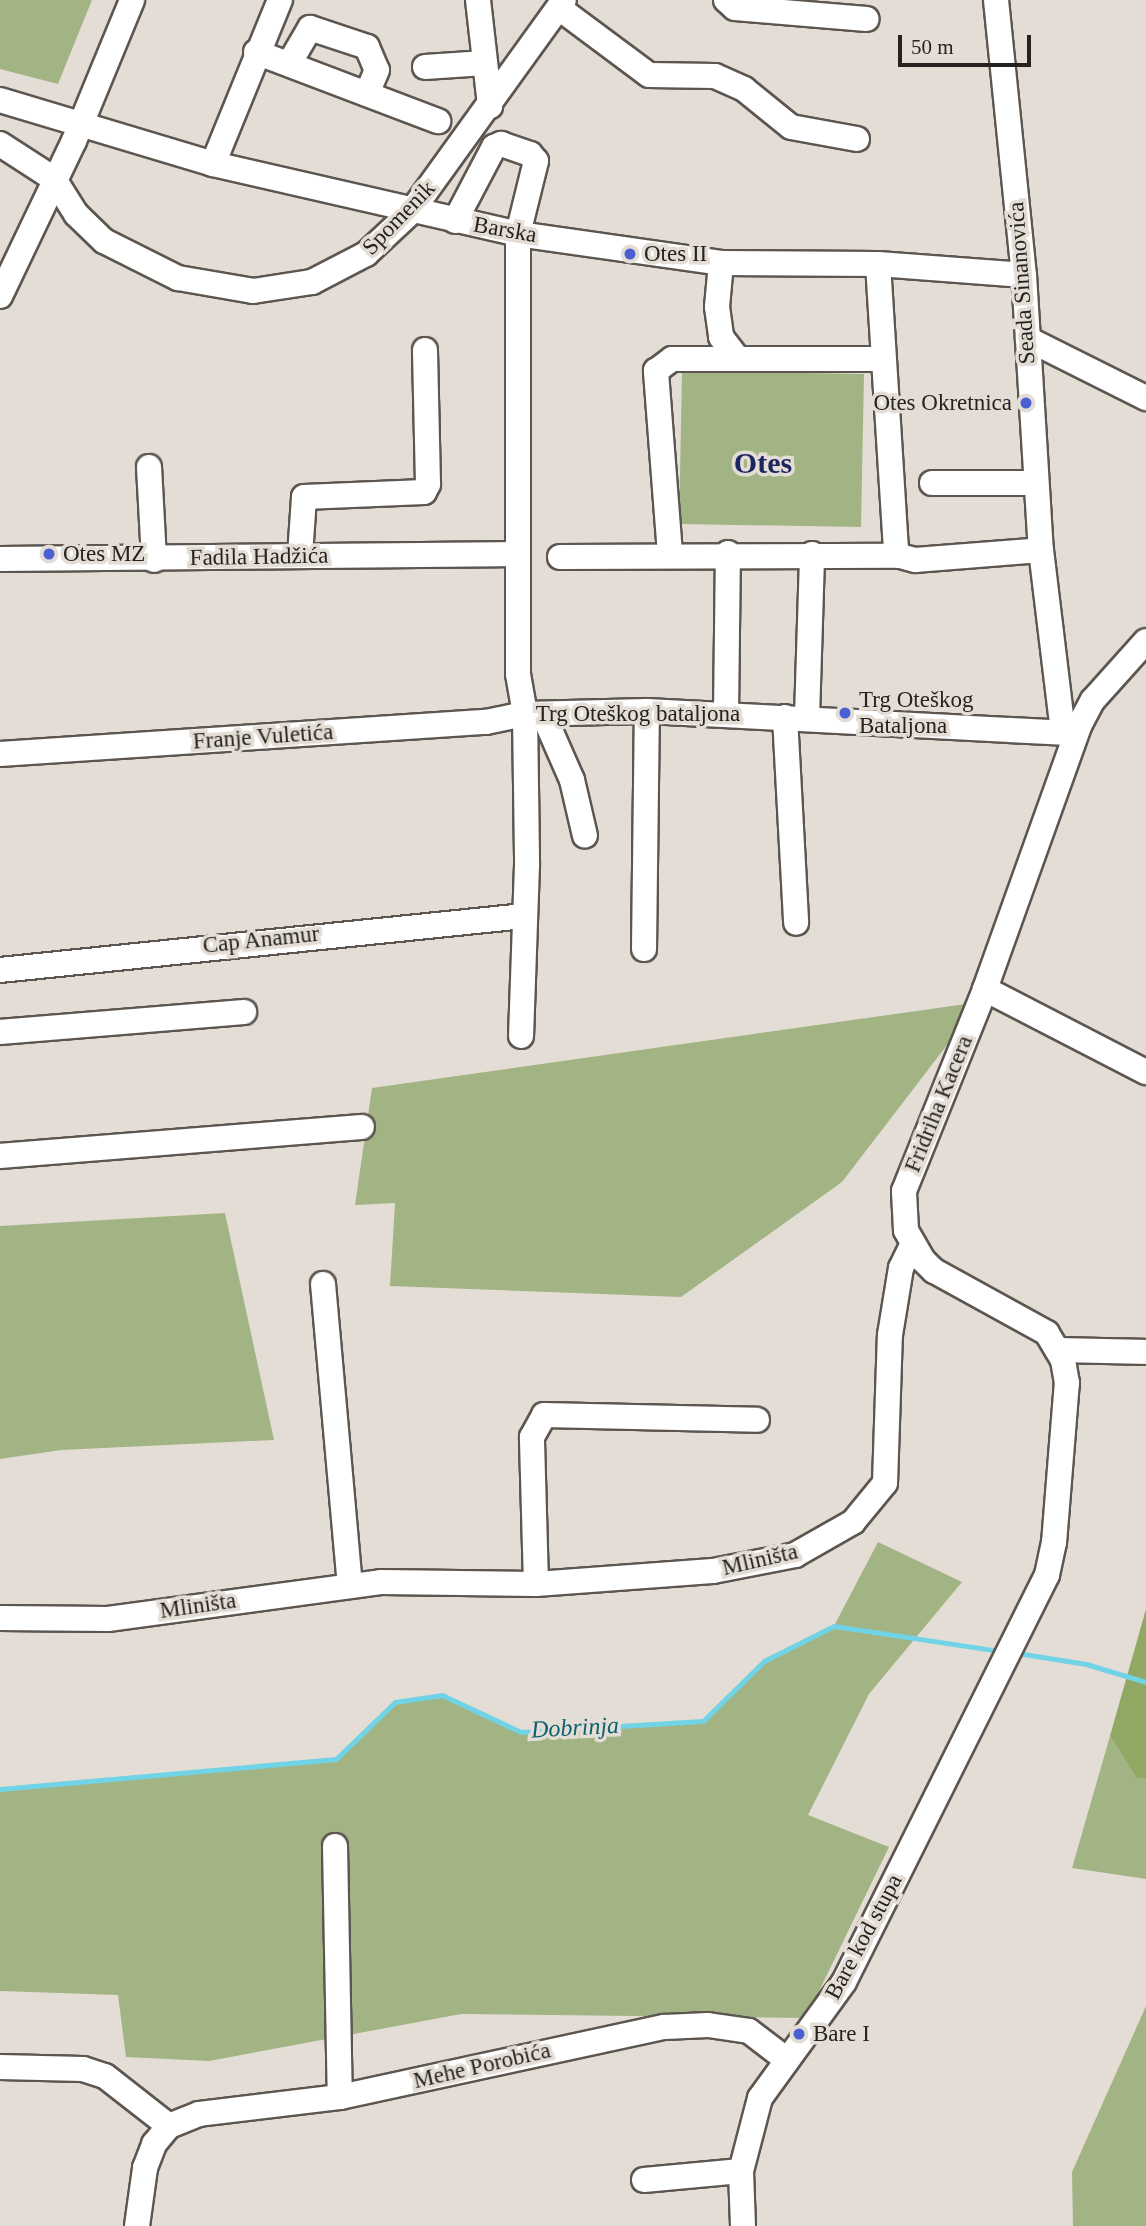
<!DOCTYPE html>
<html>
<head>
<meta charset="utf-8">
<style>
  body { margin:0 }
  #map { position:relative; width:1146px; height:2226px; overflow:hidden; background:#e4ddd5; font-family:Georgia,serif }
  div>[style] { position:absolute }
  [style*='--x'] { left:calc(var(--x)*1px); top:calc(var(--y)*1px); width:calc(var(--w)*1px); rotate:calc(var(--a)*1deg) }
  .green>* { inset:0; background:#a3b484 }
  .forest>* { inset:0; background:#91a864 }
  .stream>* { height:5px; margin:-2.5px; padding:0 2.5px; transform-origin:2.5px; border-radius:2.5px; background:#71d3e6 }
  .roads { filter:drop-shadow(2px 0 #5d5650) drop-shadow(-2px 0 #5d5650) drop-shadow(0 2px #5d5650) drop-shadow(0 -2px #5d5650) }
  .minor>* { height:24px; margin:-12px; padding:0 12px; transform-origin:12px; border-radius:12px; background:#fff }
  .dots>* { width:19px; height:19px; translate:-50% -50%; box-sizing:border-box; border:4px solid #e4ddd5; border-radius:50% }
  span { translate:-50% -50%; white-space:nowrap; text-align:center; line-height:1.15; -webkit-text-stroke:7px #e4ddd5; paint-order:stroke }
  .street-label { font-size:23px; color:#25221f }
  .poi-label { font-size:23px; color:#25221f }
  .left { translate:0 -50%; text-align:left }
  .right { translate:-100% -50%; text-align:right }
  .water-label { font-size:24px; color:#0c616f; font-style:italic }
  .district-label { font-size:30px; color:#1d275f; font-weight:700 }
  .scale { position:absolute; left:898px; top:35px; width:133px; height:32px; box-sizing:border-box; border:4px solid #25221f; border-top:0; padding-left:9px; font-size:21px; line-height:24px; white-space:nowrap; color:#25221f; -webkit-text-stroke:5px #e4ddd5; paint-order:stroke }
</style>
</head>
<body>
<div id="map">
  <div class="green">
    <div style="clip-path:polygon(0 0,92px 0,58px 84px,0 69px)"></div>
    <div style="clip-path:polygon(682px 371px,864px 374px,861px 527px,679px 524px)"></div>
    <div style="clip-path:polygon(980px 1002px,842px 1182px,681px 1297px,390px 1286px,395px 1203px,355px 1205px,372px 1088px)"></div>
    <div style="clip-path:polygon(225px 1213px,274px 1440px,61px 1450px,0 1459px,0 1226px)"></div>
    <div style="clip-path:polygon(878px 1542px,962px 1582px,869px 1694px,808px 1815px,889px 1847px,806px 2018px,461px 2014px,209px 2061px,126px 2057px,118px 1995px,0 1991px,0 1789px,336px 1759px,395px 1702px,442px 1695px,521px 1732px,702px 1721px,764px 1661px,834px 1626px)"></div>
    <div style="clip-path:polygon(1110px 1736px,1137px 1777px,1146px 1778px,1146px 1879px,1072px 1868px)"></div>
    <div style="clip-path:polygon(1146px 2006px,1146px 2226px,1073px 2226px,1072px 2172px)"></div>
  </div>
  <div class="forest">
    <div style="clip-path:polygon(1146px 1609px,1146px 1778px,1137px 1778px,1110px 1736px)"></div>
  </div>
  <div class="stream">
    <div style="--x:1017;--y:1653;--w:70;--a:9.1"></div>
    <div style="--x:1086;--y:1664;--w:63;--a:16.7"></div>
    <div style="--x:0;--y:1789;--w:337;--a:-5.1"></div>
    <div style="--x:336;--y:1759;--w:82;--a:-44"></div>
    <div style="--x:395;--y:1702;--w:48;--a:-8.5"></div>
    <div style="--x:442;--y:1695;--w:87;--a:25.1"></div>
    <div style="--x:521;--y:1732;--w:182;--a:-3.5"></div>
    <div style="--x:703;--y:1721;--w:86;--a:-44.5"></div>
    <div style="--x:764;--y:1661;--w:78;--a:-26.6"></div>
    <div style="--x:834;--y:1626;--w:168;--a:8.6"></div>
  </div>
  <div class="roads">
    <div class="minor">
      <div style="--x:478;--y:0;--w:107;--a:83.5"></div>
      <div style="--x:726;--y:0;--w:12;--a:42"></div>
      <div style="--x:735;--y:8;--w:132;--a:4.8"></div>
      <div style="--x:996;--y:0;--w:276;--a:84.2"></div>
      <div style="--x:1024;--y:275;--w:276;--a:86.5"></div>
      <div style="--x:1041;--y:550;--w:184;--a:83.1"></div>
      <div style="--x:559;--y:8;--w:112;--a:36.7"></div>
      <div style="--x:649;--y:75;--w:66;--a:0.9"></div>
      <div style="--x:715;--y:76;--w:32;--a:24"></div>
      <div style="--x:744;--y:89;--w:60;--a:39"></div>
      <div style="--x:791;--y:127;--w:67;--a:10.3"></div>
      <div style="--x:256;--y:52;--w:195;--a:20.8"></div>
      <div style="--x:289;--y:64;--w:42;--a:-59.7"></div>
      <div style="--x:310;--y:28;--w:60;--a:18.4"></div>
      <div style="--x:367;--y:47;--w:25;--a:67"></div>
      <div style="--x:377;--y:70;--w:26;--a:113"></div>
      <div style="--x:425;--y:67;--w:60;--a:-3.8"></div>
      <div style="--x:0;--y:100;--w:222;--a:16.7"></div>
      <div style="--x:213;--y:164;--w:313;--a:12.9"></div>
      <div style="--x:518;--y:234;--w:205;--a:8.1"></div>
      <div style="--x:721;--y:263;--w:157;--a:0.4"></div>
      <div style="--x:878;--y:264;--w:146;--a:4.3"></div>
      <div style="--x:0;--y:144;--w:64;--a:32.9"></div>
      <div style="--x:54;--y:179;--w:41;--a:57.8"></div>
      <div style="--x:76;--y:214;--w:39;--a:44"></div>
      <div style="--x:104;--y:241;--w:83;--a:26.6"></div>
      <div style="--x:178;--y:278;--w:76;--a:9.8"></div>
      <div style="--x:253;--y:291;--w:60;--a:-8.7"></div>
      <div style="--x:312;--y:282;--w:61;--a:-27.4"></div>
      <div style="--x:366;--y:254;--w:62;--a:-43"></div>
      <div style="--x:411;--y:212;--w:261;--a:-54.2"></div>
      <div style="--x:213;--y:164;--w:177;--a:-67.8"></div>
      <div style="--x:455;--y:221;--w:84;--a:-62.2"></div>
      <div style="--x:494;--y:147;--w:8;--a:-23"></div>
      <div style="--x:501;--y:144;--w:31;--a:19"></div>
      <div style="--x:530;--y:154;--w:9;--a:49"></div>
      <div style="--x:536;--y:161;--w:75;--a:103.9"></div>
      <div style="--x:518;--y:234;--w:440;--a:90"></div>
      <div style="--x:518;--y:674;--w:41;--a:80.1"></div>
      <div style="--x:525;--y:714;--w:151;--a:89.2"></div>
      <div style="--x:527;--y:865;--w:171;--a:92"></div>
      <div style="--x:721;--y:263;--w:44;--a:95.2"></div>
      <div style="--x:717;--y:307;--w:30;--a:82"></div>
      <div style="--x:721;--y:337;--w:28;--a:52"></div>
      <div style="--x:738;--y:359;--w:144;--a:0"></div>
      <div style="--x:878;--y:264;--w:286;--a:86.4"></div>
      <div style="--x:896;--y:549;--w:8;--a:60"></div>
      <div style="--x:900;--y:556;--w:16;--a:15"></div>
      <div style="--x:915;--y:560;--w:126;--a:-4.5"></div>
      <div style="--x:0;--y:296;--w:172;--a:-64.5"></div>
      <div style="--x:74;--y:141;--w:152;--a:-67.6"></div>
      <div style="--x:1028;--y:339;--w:132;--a:26.6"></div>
      <div style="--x:149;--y:467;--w:93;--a:86.9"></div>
      <div style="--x:932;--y:483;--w:104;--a:0"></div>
      <div style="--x:670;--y:554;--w:184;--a:-94.4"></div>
      <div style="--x:656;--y:371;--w:20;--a:-37"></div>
      <div style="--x:672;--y:359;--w:66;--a:0"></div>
      <div style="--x:300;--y:556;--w:59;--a:-86.1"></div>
      <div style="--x:304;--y:497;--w:120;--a:-2.4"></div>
      <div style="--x:424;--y:492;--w:9;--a:-63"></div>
      <div style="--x:428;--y:484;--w:134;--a:-91.3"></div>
      <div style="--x:560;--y:557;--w:340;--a:-0.2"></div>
      <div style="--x:0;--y:559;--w:518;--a:-0.55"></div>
      <div style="--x:726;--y:713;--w:160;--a:-89.3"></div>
      <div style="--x:543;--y:714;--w:72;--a:66.3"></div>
      <div style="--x:572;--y:780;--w:57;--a:76.9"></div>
      <div style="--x:785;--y:717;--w:206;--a:86.9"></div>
      <div style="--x:807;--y:717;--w:163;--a:-88.2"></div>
      <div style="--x:0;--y:754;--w:487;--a:-3.8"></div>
      <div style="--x:486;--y:722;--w:40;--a:-12"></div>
      <div style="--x:525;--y:714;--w:122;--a:-1.4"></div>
      <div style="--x:647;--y:711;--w:417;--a:3"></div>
      <div style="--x:644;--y:949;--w:238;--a:-89.3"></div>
      <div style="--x:0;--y:970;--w:527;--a:-5.88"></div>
      <div style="--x:985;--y:989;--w:181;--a:27.3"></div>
      <div style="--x:0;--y:1032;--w:245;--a:-4.7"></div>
      <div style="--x:0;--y:1156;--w:363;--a:-4.6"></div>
      <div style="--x:323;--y:1284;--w:301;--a:84.9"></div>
      <div style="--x:1058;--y:1350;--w:88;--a:1.3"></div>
      <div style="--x:536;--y:1584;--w:147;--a:-91.6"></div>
      <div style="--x:532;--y:1437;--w:25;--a:-61"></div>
      <div style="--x:544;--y:1415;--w:213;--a:1.3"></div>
      <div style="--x:0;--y:1618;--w:108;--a:0.5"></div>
      <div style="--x:108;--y:1619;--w:275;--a:-7.7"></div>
      <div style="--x:381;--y:1582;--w:155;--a:0.7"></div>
      <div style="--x:536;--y:1584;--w:177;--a:-4.2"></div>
      <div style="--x:713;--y:1571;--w:84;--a:-11"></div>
      <div style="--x:795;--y:1555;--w:67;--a:-29.6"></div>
      <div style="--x:853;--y:1522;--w:50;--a:-50.6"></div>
      <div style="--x:885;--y:1483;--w:148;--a:-88.1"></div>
      <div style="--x:890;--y:1335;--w:68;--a:-80.7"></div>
      <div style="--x:901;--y:1268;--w:25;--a:-64"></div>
      <div style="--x:335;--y:1846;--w:251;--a:88.9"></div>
      <div style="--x:0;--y:2067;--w:83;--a:1.4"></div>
      <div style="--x:83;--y:2069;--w:23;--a:18"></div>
      <div style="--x:105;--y:2076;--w:81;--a:38"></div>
      <div style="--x:644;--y:2180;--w:97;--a:-5.3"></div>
      <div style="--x:137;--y:2226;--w:59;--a:-82.1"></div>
      <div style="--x:145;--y:2168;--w:26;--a:-69"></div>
      <div style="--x:154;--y:2144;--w:23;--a:-50"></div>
      <div style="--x:169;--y:2126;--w:32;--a:-22"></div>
      <div style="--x:199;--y:2114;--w:142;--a:-6.9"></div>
      <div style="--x:340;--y:2097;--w:332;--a:-12.2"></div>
      <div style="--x:665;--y:2027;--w:43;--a:-2.7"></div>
      <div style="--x:708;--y:2025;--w:41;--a:8.3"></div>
      <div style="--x:749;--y:2031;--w:48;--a:37.3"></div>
      <div style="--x:743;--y:2226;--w:55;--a:-92.1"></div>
      <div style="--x:741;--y:2171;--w:75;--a:-75.4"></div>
      <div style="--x:760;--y:2098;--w:143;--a:-54.1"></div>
      <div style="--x:844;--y:1982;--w:455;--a:-63.5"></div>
      <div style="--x:1047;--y:1575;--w:33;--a:-78"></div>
      <div style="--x:1054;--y:1543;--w:161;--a:-85.4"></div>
      <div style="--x:1067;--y:1383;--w:23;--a:-100"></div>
      <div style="--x:1063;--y:1360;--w:31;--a:-121"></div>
      <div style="--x:1047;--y:1333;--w:129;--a:-151.2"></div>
      <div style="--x:934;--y:1271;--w:16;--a:-135"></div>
      <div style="--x:923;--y:1260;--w:34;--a:-120"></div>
      <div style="--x:906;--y:1230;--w:39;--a:-93"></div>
      <div style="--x:904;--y:1191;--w:218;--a:-68.1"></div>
      <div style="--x:985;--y:989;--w:282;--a:-70.3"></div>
      <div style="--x:1080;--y:724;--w:27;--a:-62"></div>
      <div style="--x:1093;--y:700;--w:79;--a:-48.1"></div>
    </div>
  </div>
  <div class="dots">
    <div style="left:630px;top:254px;background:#4b5ed3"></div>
    <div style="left:1026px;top:403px;background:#4b5ed3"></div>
    <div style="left:49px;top:554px;background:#4b5ed3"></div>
    <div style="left:845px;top:713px;background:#4b5ed3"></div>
    <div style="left:799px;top:2034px;background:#4b5ed3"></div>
  </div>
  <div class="street-label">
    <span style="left:399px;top:218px;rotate:-46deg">Spomenik</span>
    <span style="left:505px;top:230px;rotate:10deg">Barska</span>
    <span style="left:1022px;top:283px;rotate:-94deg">Seada Sinanovića</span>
    <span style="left:259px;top:557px;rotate:-1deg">Fadila Hadžića</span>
    <span style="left:638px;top:714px">Trg Oteškog bataljona</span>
    <span style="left:263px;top:737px;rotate:-4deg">Franje Vuletića</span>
    <span style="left:261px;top:940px;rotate:-6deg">Cap Anamur</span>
    <span style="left:939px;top:1104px;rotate:-68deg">Fridriha Kacera</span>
    <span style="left:760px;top:1560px;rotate:-13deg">Mliništa</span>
    <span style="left:198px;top:1606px;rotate:-8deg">Mliništa</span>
    <span style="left:864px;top:1937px;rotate:-62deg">Bare kod stupa</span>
    <span style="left:482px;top:2066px;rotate:-13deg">Mehe Porobića</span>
  </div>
  <div class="poi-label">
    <span class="left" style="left:644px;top:254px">Otes II</span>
    <span class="right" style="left:1012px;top:403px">Otes Okretnica</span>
    <span class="left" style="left:63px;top:554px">Otes MZ</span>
    <span class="left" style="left:859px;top:713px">Trg Oteškog<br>Bataljona</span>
    <span class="left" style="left:813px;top:2034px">Bare I</span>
  </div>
  <div class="water-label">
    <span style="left:575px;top:1728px;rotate:-3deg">Dobrinja</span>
  </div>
  <div class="district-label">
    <span style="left:763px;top:463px">Otes</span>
  </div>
  <div class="scale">50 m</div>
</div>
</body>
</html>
